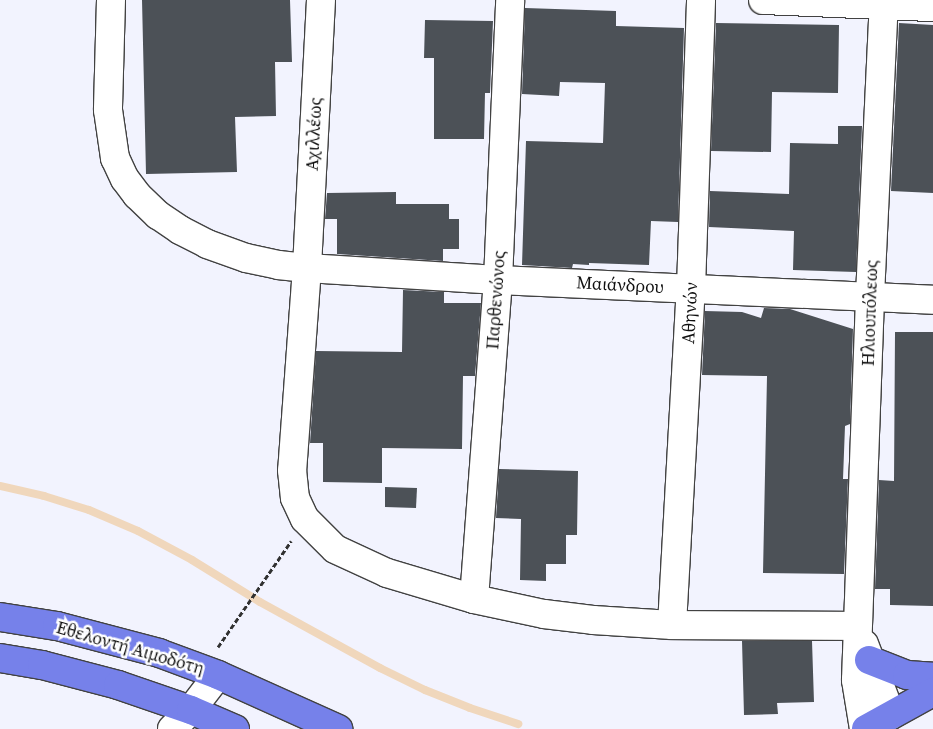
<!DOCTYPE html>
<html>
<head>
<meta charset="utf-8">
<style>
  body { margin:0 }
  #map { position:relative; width:933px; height:729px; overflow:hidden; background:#f2f3fe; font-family:"Source Serif 4",serif }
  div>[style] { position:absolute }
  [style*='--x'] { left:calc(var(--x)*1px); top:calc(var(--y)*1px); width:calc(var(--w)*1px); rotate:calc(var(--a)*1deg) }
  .stream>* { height:8px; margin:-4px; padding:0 4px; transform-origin:4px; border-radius:4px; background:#f0d7bc }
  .building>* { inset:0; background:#4c5157 }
  .path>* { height:3px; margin-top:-1.5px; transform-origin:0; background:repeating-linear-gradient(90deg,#313131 0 5px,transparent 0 7.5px) }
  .roads { filter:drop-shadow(1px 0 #424242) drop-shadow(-1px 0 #424242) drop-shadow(0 1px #424242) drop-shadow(0 -1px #424242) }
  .minor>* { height:28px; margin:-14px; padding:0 14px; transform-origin:14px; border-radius:14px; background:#fff }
  .major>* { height:28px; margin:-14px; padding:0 14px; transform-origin:14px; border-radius:14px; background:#7681ea }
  span { translate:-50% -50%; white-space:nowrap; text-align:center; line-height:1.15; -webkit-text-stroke:5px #fff; paint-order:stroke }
  .street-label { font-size:18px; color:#0f0f0f }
</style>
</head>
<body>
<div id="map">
  <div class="stream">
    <div style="--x:0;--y:486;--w:45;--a:12.8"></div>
    <div style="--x:44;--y:496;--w:47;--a:17.3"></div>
    <div style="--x:89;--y:510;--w:53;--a:23.2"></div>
    <div style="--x:138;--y:531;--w:61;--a:28.2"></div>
    <div style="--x:192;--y:560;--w:80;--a:31.7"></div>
    <div style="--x:260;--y:602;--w:137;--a:28.8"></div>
    <div style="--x:380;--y:668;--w:50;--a:26.1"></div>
    <div style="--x:425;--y:690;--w:48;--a:21.8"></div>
    <div style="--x:470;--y:708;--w:51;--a:18.4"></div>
  </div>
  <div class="building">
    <div style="clip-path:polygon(142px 0,290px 0,292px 62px,275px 62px,276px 116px,235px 117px,237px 172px,146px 174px)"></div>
    <div style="clip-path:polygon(525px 8px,616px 11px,616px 26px,684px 28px,678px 222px,651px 221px,649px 265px,589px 263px,589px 265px,573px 264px,572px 268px,522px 265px,526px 141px,603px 143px,605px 83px,560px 82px,559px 96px,522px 94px)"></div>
    <div style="clip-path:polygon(425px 20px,493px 21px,490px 93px,485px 93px,484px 139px,434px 139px,434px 58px,424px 58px)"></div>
    <div style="clip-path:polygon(716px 23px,839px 25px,838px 93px,772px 92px,771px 152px,711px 151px)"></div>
    <div style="clip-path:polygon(899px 23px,933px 25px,933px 193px,891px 191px)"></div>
    <div style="clip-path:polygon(838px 126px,862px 126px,856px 272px,793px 270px,794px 231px,709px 227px,710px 191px,789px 194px,790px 143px,838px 144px)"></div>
    <div style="clip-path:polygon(396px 192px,396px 204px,449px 204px,449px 219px,459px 219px,459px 249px,443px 249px,443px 261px,337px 254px,337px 219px,325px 219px,327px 193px)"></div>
    <div style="clip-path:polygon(403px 290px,444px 292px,444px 303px,481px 303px,475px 376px,463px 376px,462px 449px,382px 448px,382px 483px,323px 482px,323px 443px,310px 443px,316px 351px,402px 352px)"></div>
    <div style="clip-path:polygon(764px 308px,790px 309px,853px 329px,850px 424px,845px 426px,843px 479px,848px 479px,844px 574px,763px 573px,767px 376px,702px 375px,705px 311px,742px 312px,761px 318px)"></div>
    <div style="clip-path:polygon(895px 332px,933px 332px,933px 606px,890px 605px,890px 589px,875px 589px,879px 480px,894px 481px)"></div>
    <div style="clip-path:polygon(499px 469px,578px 471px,577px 535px,566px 535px,566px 564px,546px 564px,546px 581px,520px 580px,521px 519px,496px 518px)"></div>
    <div style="clip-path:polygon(385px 487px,417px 488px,416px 508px,385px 507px)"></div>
    <div style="clip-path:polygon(742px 641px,812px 641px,814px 702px,777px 703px,778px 714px,744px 715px)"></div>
  </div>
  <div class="path">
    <div style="--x:218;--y:647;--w:129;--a:-55.4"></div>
  </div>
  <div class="roads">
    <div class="minor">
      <div style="--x:111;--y:0;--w:110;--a:91.6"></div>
      <div style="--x:108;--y:110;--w:49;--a:81.7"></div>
      <div style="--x:115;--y:158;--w:23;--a:65"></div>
      <div style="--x:125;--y:179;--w:20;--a:53"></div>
      <div style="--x:137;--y:195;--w:29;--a:44"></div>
      <div style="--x:158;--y:215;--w:27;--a:34"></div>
      <div style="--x:180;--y:230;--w:30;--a:27"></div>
      <div style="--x:207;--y:244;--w:41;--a:19.7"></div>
      <div style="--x:246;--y:258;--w:33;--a:12"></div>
      <div style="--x:278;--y:265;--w:29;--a:6"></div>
      <div style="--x:307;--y:268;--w:191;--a:3.6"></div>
      <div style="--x:498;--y:280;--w:435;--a:2.6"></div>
      <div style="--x:321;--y:0;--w:268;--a:93"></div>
      <div style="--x:307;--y:268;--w:203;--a:94.2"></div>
      <div style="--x:292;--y:470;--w:28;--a:84"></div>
      <div style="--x:295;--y:498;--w:23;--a:65"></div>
      <div style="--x:305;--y:519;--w:42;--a:45"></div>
      <div style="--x:335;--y:549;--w:57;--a:24.8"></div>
      <div style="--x:387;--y:573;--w:91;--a:16.6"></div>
      <div style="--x:474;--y:599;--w:72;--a:12.1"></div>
      <div style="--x:544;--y:614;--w:49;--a:7"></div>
      <div style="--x:593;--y:620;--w:79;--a:3.6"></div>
      <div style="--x:672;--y:625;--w:185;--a:0.3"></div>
      <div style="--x:763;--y:0;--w:170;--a:2.4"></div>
      <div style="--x:474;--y:599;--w:320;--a:-85.7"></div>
      <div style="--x:498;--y:280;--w:280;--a:-87.5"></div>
      <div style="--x:672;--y:625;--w:338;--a:-86.8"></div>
      <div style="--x:691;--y:288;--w:288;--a:-88"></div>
      <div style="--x:864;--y:644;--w:76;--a:69.2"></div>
      <div style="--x:172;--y:729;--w:27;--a:-45"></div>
      <div style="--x:191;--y:710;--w:44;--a:-52.4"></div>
      <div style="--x:864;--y:729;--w:50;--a:-99.3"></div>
      <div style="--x:856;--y:680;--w:384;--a:-87.9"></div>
      <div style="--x:870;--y:296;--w:296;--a:-87.3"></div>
    </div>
    <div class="major">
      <div style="--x:0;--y:617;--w:58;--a:9"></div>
      <div style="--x:57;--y:626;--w:106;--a:14.8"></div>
      <div style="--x:159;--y:653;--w:63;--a:20.4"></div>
      <div style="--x:218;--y:675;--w:132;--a:24.2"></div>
      <div style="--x:0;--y:658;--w:43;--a:9.5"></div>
      <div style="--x:42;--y:665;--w:79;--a:14.7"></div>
      <div style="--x:118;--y:685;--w:77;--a:18.9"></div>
      <div style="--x:191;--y:710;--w:48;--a:23.4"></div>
      <div style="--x:869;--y:660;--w:41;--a:21.5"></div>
      <div style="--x:907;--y:675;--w:26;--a:4"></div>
      <div style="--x:866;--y:729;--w:77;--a:-28.9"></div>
    </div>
  </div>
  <div class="street-label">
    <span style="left:314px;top:134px;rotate:-87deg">Αχιλλέως</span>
    <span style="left:620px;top:285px;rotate:3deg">Μαιάνδρου</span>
    <span style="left:496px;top:300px;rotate:-86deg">Παρθενώνος</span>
    <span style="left:690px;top:313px;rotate:-87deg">Αθηνών</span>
    <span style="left:870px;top:313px;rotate:-88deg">Ηλιουπόλεως</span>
    <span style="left:130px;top:648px;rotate:16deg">Εθελοντή Αιμοδότη</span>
  </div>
</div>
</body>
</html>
